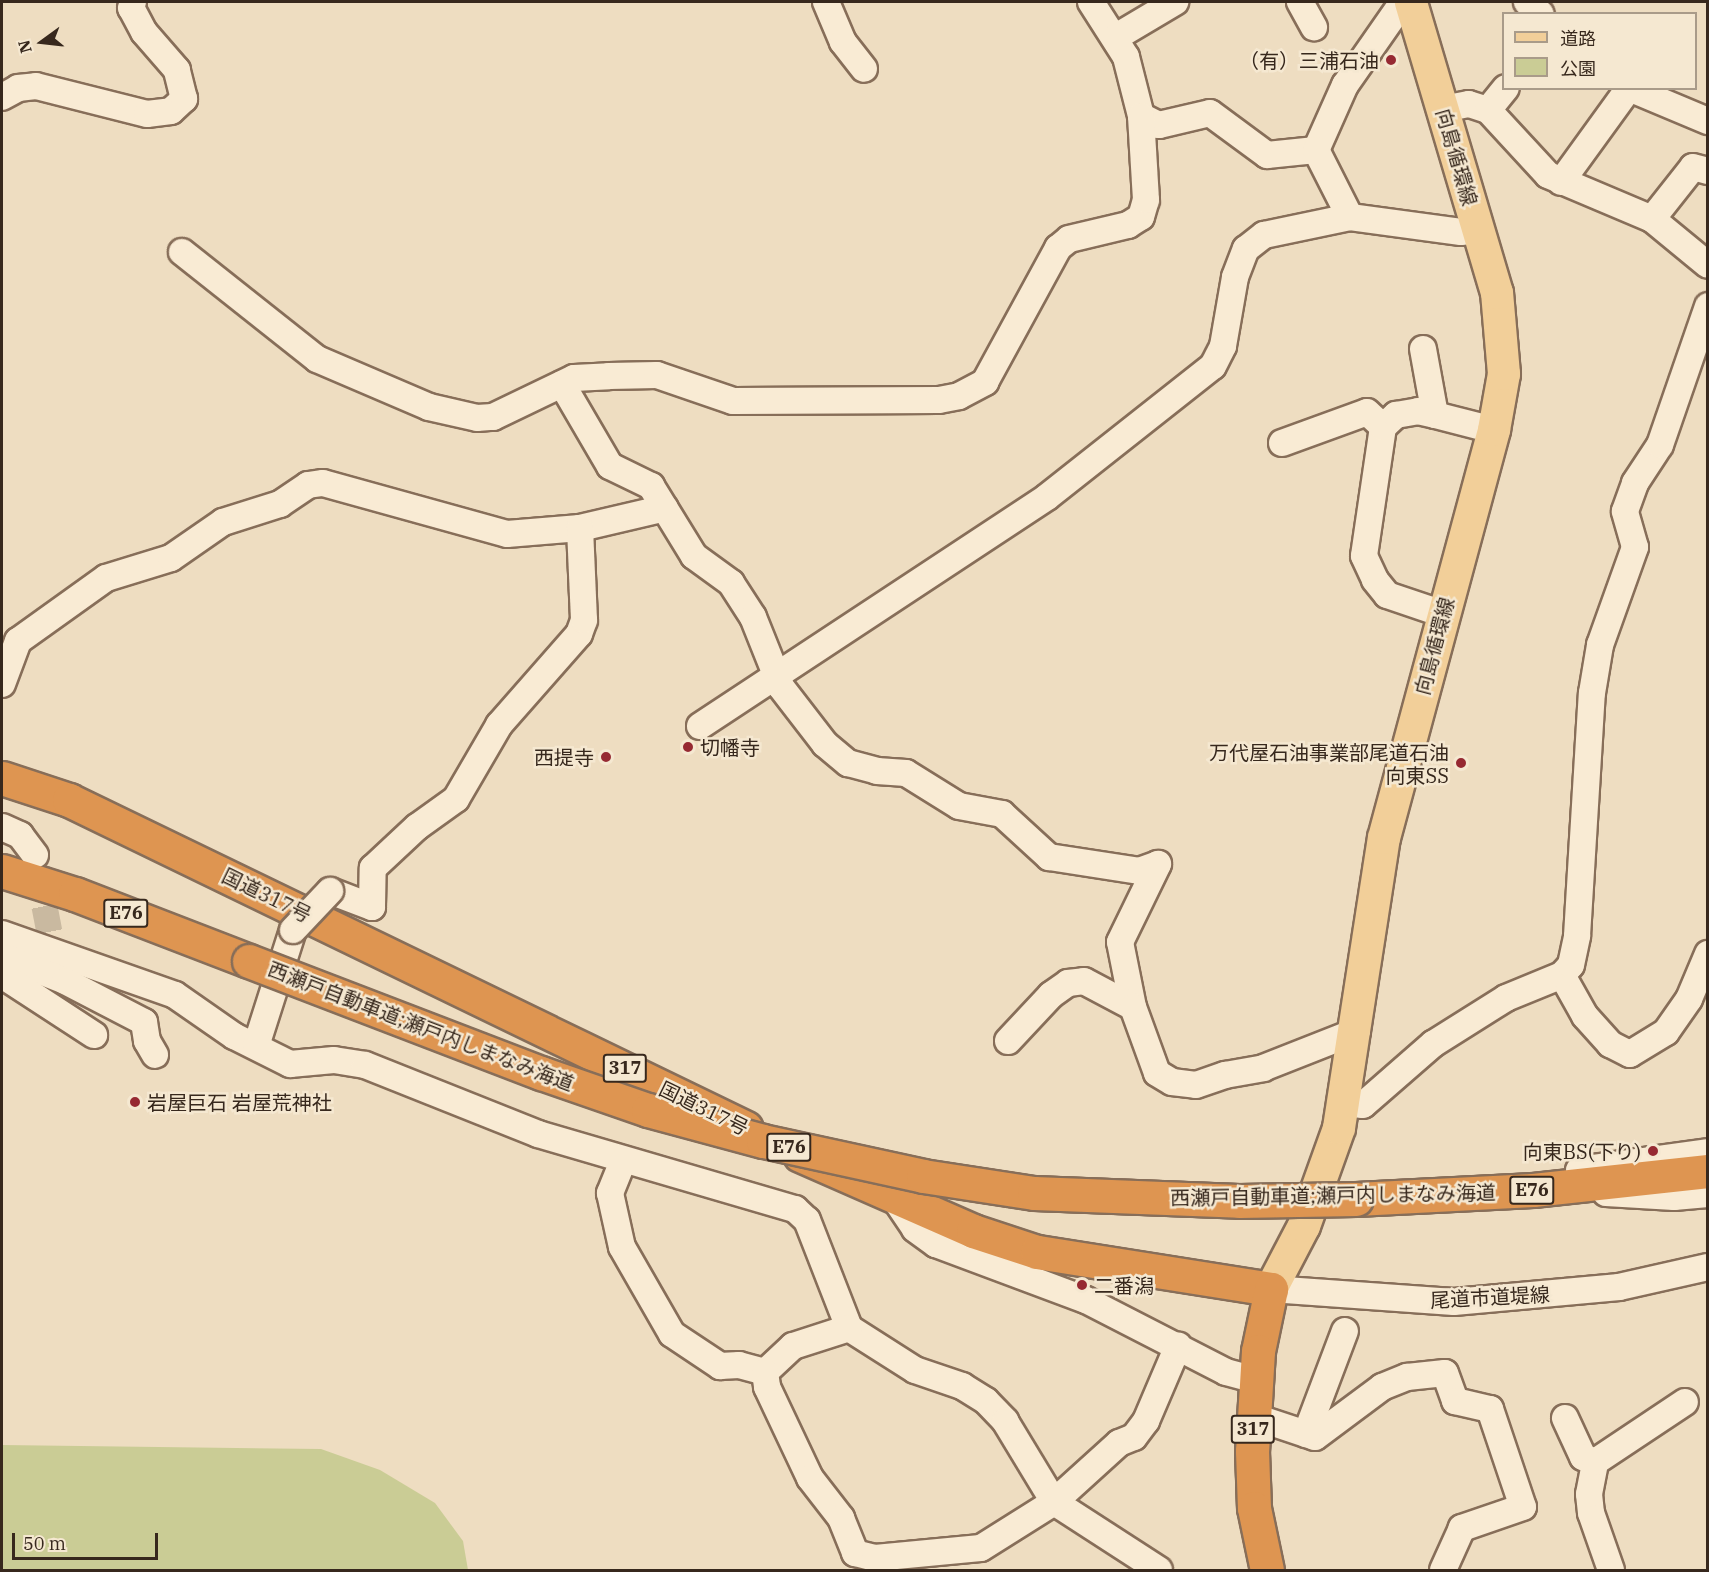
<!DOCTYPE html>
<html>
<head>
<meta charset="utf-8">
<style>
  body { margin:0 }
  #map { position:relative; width:1709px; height:1572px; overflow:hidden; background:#eeddc1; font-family:"IBM Plex Serif","Noto Sans JP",serif }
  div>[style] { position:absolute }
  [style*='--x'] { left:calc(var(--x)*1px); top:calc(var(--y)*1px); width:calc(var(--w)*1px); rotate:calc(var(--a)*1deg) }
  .green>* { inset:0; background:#cacc95 }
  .minor-tunnel>* { height:26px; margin-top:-13px; transform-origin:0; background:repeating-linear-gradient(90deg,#c9b9a0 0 26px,transparent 0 39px) }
  .roads { filter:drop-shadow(2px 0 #876e59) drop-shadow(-2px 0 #876e59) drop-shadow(0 2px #876e59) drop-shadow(0 -2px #876e59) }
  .minor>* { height:26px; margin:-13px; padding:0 13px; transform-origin:13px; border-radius:13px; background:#f9ebd4 }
  .major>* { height:32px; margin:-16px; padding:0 16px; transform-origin:16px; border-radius:16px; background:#f2cf99 }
  .highway>* { height:33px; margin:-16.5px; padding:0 16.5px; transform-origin:16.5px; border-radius:16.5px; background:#de9551 }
  .bridges { filter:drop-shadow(2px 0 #876e59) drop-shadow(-2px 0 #876e59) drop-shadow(0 2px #876e59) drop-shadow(0 -2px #876e59) }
  .minor-bridge>* { height:26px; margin:-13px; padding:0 13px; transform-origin:13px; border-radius:13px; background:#f9ebd4 }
  .highway-bridge>* { height:33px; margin:-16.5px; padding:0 16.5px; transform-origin:16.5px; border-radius:16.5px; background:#de9551 }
  .dots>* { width:16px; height:16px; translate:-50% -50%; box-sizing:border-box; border:3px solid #f5e8d1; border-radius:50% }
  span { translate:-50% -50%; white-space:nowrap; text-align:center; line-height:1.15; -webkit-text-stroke:5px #f5e8d1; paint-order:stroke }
  .shield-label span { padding:2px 4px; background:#f5e8d1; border:2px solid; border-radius:4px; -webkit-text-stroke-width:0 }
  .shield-label { font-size:18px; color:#37281d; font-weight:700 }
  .poi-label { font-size:20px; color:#37281d }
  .right { translate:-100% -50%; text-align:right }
  .left { translate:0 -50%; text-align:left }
  .street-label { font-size:20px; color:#37281d }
  .frame { position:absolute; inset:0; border:3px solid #37281d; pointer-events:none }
  .legend { position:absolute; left:1502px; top:12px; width:195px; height:78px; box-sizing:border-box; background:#f5e8d1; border:2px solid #a99b89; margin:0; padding:8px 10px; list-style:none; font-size:18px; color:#37281d }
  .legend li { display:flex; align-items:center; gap:12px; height:30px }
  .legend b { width:30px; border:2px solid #a99b89 }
  .north { position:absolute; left:12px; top:12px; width:60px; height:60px; -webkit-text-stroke:4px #f5e8d1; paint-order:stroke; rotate:255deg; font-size:16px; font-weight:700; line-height:24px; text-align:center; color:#37281d }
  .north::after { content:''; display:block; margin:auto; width:21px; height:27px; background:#37281d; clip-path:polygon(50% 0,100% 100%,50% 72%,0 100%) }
  .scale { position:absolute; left:12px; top:1533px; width:146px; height:27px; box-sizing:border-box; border:3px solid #37281d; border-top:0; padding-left:8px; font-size:18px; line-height:21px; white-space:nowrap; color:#37281d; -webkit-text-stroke:4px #f5e8d1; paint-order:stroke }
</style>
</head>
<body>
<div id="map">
  <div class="green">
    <div style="clip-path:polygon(2px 1445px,321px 1449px,380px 1470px,435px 1503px,463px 1541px,468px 1570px,2px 1570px)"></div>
  </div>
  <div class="minor-tunnel">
    <div style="--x:37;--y:868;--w:84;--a:79"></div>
  </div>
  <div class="roads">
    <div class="minor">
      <div style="--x:826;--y:2;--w:43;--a:67"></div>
      <div style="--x:843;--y:42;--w:34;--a:52"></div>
      <div style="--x:1091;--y:2;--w:65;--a:57.5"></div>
      <div style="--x:1126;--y:57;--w:61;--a:75.7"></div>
      <div style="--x:1141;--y:116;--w:20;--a:27"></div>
      <div style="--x:1159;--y:125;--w:52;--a:-13.2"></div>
      <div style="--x:1210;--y:113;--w:71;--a:36.4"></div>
      <div style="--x:1267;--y:155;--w:49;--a:-5.8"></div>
      <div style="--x:1300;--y:2;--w:29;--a:61"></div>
      <div style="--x:1403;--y:2;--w:101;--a:124.9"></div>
      <div style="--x:1345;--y:85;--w:71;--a:114"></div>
      <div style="--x:1316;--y:150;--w:75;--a:63.1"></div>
      <div style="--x:1350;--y:217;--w:112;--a:7.7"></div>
      <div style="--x:1461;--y:232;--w:17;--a:-7"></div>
      <div style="--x:1527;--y:2;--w:18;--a:41"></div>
      <div style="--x:1116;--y:37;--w:69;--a:-30.7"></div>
      <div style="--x:1629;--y:88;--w:86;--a:22.7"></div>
      <div style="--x:2;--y:97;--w:18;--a:-29"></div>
      <div style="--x:18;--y:88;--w:18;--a:-6"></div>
      <div style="--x:36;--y:86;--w:114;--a:14.2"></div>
      <div style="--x:147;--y:114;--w:24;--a:-7"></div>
      <div style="--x:171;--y:111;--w:18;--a:-43"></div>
      <div style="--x:184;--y:99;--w:30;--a:-104"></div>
      <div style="--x:177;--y:70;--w:50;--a:-131"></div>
      <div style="--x:144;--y:32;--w:27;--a:-118"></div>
      <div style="--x:131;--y:8;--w:6;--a:-72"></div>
      <div style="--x:1443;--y:109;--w:26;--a:-11"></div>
      <div style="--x:1469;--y:104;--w:20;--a:18"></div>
      <div style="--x:1488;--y:110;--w:88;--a:47.3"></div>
      <div style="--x:1548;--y:175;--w:113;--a:22.9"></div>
      <div style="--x:1652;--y:219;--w:72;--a:39.4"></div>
      <div style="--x:1488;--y:110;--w:28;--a:-51"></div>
      <div style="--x:1561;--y:182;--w:116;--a:-54.1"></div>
      <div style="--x:1652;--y:219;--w:66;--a:-51.7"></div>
      <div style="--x:1693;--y:167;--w:16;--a:15"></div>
      <div style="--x:182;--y:252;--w:172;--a:38.4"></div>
      <div style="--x:317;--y:359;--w:122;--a:23.2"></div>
      <div style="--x:429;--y:407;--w:49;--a:12.9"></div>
      <div style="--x:477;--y:418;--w:16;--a:-4"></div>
      <div style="--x:493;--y:417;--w:90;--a:-25.7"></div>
      <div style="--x:574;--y:378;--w:35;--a:-3"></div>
      <div style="--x:609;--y:376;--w:48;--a:-1.2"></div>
      <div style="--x:657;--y:375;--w:80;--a:18.9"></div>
      <div style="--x:733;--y:401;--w:206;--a:-0.3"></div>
      <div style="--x:939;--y:400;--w:20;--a:-11"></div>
      <div style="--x:959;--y:396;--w:30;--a:-28"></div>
      <div style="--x:985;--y:382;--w:153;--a:-61.4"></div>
      <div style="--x:1058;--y:248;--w:14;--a:-39"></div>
      <div style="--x:1069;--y:239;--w:61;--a:-13.3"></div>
      <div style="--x:1128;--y:225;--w:15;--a:-32"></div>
      <div style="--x:1141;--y:217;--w:18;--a:-74"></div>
      <div style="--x:1146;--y:200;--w:84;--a:-93.4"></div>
      <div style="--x:1423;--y:349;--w:67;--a:79.7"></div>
      <div style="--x:1435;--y:415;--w:61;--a:14.3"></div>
      <div style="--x:562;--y:384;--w:95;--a:59.7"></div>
      <div style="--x:610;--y:466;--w:46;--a:26"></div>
      <div style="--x:651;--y:486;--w:82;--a:58.4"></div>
      <div style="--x:694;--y:556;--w:46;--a:36.1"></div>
      <div style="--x:731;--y:583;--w:40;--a:57.1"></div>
      <div style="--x:753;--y:617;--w:75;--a:68.2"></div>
      <div style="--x:781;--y:687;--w:72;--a:52.3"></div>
      <div style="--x:825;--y:744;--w:30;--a:40"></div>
      <div style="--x:848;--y:763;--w:30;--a:15"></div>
      <div style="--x:877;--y:771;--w:29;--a:4"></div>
      <div style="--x:906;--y:773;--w:62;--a:31.9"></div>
      <div style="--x:959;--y:806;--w:44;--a:10.5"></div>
      <div style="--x:1002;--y:814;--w:64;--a:42.5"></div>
      <div style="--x:1049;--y:857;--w:91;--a:8.8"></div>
      <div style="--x:1139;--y:871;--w:20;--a:-20"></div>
      <div style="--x:1383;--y:427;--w:130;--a:98.4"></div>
      <div style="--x:1364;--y:556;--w:26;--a:65"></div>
      <div style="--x:1375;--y:580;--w:19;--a:51"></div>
      <div style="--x:1387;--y:595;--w:59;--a:18.7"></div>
      <div style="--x:1282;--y:443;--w:90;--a:-20"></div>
      <div style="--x:1367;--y:412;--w:22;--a:43"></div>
      <div style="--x:1383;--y:427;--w:18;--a:-43"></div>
      <div style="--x:1396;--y:415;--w:22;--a:-10"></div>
      <div style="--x:1418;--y:411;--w:17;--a:13"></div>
      <div style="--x:2;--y:684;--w:46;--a:-69.6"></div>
      <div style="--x:18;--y:641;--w:108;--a:-35.6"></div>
      <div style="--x:106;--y:578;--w:68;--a:-17.1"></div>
      <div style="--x:171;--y:558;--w:63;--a:-34.7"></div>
      <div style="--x:223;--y:522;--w:60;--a:-17.5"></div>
      <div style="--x:280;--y:504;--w:34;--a:-34"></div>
      <div style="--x:308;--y:485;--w:15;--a:-8"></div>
      <div style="--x:323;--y:483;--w:191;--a:15.5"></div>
      <div style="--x:507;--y:534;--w:73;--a:-4.7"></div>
      <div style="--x:580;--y:528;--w:87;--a:-13.2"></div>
      <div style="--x:700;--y:726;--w:416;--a:-33.4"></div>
      <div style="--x:1047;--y:497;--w:211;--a:-38.3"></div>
      <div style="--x:1213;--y:366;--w:22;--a:-63"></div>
      <div style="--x:1223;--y:346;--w:70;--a:-80.1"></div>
      <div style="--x:1235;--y:277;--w:30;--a:-69"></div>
      <div style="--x:1246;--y:249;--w:23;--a:-38"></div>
      <div style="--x:1264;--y:235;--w:88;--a:-11.8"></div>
      <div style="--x:2;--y:827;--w:20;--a:24"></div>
      <div style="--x:20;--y:835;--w:25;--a:53"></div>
      <div style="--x:330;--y:891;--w:45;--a:20.9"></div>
      <div style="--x:372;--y:907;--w:39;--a:-89"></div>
      <div style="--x:373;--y:868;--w:60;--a:-43"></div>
      <div style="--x:417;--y:827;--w:48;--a:-35.7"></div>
      <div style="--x:456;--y:799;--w:86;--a:-59.8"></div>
      <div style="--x:499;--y:725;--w:121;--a:-48.7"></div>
      <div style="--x:579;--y:634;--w:15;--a:-70"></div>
      <div style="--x:584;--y:620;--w:92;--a:-92.5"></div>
      <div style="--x:2;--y:934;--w:183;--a:19.4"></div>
      <div style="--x:175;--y:995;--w:72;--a:34.8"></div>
      <div style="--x:234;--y:1036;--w:63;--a:26.6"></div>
      <div style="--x:290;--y:1064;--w:44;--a:-5.2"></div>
      <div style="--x:334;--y:1060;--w:31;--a:9"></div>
      <div style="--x:365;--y:1065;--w:186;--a:21.7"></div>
      <div style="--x:538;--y:1134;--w:268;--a:16.3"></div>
      <div style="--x:795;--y:1209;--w:16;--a:43"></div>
      <div style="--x:807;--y:1220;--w:116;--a:68.7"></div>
      <div style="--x:849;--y:1328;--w:78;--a:32.5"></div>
      <div style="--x:915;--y:1370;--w:50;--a:18.8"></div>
      <div style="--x:962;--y:1386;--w:28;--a:32"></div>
      <div style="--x:986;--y:1401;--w:28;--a:46"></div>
      <div style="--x:1005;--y:1421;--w:95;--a:58.8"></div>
      <div style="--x:1054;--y:1502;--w:125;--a:32.9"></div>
      <div style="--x:2;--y:956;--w:68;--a:21.6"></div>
      <div style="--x:65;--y:981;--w:89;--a:27.4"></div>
      <div style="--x:144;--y:1022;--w:19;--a:81"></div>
      <div style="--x:147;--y:1041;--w:16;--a:60"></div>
      <div style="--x:2;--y:975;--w:110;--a:33.1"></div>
      <div style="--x:1562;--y:975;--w:47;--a:60.7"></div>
      <div style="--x:1585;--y:1016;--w:38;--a:48"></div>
      <div style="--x:1610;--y:1044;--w:22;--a:27"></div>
      <div style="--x:1630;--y:1054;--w:42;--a:-31.4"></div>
      <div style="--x:1666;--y:1032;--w:40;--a:-55.1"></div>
      <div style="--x:1689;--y:999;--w:49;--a:-67.1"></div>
      <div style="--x:1133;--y:1007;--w:66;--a:-101.3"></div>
      <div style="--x:1120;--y:942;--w:87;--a:-64"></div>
      <div style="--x:1008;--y:1041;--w:63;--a:-46.9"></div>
      <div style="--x:1051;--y:995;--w:21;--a:-35"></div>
      <div style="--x:1068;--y:983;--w:16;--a:-7"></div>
      <div style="--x:1084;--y:981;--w:55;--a:28"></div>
      <div style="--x:1133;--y:1007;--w:70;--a:70"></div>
      <div style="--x:1157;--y:1073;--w:17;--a:31"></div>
      <div style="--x:1172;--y:1082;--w:24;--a:7"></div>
      <div style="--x:1196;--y:1085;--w:31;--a:-19"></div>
      <div style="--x:1225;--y:1075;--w:39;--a:-10"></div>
      <div style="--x:1263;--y:1068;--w:101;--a:-21.5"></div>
      <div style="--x:256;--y:1046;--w:122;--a:-72.3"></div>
      <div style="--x:1344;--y:1103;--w:19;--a:6"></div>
      <div style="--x:1363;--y:1105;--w:93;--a:-41.1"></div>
      <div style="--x:1433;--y:1044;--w:86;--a:-32.2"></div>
      <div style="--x:1506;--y:998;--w:61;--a:-22.3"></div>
      <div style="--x:1562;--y:975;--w:13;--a:-48"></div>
      <div style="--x:1571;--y:965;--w:30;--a:-78"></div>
      <div style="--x:1577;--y:936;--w:243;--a:-86.5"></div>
      <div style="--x:1592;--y:693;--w:49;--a:-80.5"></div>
      <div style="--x:1600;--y:645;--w:104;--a:-70.3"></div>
      <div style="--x:1635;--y:547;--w:37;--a:-106"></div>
      <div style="--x:1625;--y:511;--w:30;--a:-70"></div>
      <div style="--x:1635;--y:483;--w:45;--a:-56.7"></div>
      <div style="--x:1660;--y:445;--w:147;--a:-70.9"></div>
      <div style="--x:623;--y:1161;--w:35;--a:112"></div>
      <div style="--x:610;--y:1193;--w:55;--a:77.5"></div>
      <div style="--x:622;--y:1247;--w:100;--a:60.1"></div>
      <div style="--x:672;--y:1334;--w:58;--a:33.7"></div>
      <div style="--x:720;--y:1366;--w:19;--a:-3"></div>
      <div style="--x:739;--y:1365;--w:27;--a:15"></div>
      <div style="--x:1579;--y:1170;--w:130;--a:-7.9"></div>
      <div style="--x:1606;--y:1193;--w:68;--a:3.4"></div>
      <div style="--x:1674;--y:1197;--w:34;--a:-5"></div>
      <div style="--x:895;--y:1199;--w:36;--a:56"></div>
      <div style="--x:915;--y:1229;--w:26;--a:36"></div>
      <div style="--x:936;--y:1244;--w:160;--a:20.5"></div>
      <div style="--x:1086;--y:1300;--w:157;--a:27.2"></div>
      <div style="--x:1226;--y:1372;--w:31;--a:15"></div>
      <div style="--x:1271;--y:1289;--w:183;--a:4.1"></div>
      <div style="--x:1454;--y:1302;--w:166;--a:-5.2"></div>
      <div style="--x:1619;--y:1287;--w:91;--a:-12.7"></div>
      <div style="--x:849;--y:1328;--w:59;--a:162.2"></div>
      <div style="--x:793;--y:1346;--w:38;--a:137"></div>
      <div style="--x:765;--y:1372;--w:15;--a:82"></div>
      <div style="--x:767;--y:1387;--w:101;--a:64.7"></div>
      <div style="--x:810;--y:1478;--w:51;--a:52.2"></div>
      <div style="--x:841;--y:1518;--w:38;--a:68"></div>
      <div style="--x:855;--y:1553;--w:21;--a:14"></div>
      <div style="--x:875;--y:1558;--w:106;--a:-5.4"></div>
      <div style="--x:981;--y:1548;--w:86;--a:-32.2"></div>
      <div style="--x:1054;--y:1502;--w:88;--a:-42.2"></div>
      <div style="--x:1119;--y:1443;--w:16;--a:-22"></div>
      <div style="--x:1134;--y:1437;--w:20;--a:-53"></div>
      <div style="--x:1146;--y:1421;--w:82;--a:-66.9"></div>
      <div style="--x:1255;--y:1417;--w:63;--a:18.4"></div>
      <div style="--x:1315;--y:1437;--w:84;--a:-36.7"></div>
      <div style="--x:1382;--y:1387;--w:27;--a:-22"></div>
      <div style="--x:1407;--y:1377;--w:38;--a:-6"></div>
      <div style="--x:1445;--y:1373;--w:30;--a:70"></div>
      <div style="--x:1455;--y:1401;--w:36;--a:13"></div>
      <div style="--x:1490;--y:1409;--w:103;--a:71.4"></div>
      <div style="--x:1523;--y:1507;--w:65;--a:161"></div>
      <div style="--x:1462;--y:1528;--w:46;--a:114.3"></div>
      <div style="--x:1565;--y:1418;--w:43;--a:65.2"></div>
      <div style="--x:1583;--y:1457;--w:13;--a:23"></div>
      <div style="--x:1306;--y:1434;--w:110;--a:-69.3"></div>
      <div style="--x:1611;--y:1570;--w:60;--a:-109.3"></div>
      <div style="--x:1591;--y:1513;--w:19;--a:-96"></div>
      <div style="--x:1589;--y:1494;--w:33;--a:-79"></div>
      <div style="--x:1595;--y:1462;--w:108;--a:-33.7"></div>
    </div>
    <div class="major">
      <div style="--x:1271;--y:1289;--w:71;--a:-62.4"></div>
      <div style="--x:1304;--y:1226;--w:104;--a:-70.3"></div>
      <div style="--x:1339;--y:1128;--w:293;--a:-81.2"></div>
      <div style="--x:1384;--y:838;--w:423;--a:-74.9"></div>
      <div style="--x:1494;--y:430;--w:57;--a:-79.9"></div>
      <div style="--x:1504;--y:374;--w:81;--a:-94.9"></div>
      <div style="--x:1497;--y:293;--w:303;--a:-106.5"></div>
    </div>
    <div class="highway">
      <div style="--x:2;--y:778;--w:71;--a:18.2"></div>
      <div style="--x:69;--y:800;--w:752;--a:25.85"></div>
      <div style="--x:2;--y:871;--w:77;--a:17.5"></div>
      <div style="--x:75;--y:894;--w:186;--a:21.1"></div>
      <div style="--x:800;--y:1155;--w:189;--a:23.7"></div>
      <div style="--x:973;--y:1231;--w:67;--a:18.2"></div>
      <div style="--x:1037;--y:1252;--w:237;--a:9"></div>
      <div style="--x:1271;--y:1289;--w:63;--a:101.8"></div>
      <div style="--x:1258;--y:1351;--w:100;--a:93.4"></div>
      <div style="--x:1252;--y:1451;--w:57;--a:88"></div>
      <div style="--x:1254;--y:1508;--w:63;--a:78.2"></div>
      <div style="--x:1356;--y:1199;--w:177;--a:-2.9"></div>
      <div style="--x:1533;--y:1190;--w:176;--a:-6.2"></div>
    </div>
  </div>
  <div class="bridges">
    <div class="minor-bridge">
      <div style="--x:293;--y:930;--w:54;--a:-46.5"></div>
    </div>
    <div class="highway-bridge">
      <div style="--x:249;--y:961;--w:313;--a:21"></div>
      <div style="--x:541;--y:1073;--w:113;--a:19.1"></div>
      <div style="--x:648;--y:1110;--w:119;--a:15.1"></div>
      <div style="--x:763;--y:1141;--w:164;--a:12.3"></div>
      <div style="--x:923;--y:1176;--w:112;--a:8.7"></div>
      <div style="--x:1034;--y:1193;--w:205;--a:2.2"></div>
      <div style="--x:1239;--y:1201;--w:117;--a:-1"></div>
    </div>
  </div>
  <div class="dots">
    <div style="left:1391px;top:60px;background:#962932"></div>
    <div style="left:688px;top:747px;background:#962932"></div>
    <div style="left:606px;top:757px;background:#962932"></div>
    <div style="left:1461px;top:763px;background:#962932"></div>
    <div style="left:135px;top:1102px;background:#962932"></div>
    <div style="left:1653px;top:1151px;background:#962932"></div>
    <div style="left:1082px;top:1285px;background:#962932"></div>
  </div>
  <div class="shield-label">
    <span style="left:126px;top:913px">E76</span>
    <span style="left:625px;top:1068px">317</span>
    <span style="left:789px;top:1147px">E76</span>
    <span style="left:1532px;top:1190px">E76</span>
    <span style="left:1253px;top:1429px">317</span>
  </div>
  <div class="poi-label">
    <span class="right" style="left:1379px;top:60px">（有）三浦石油</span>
    <span class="left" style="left:700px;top:747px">切幡寺</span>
    <span class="right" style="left:1449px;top:764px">万代屋石油事業部尾道石油<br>向東SS</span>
    <span class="right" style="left:594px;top:757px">西提寺</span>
    <span class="left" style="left:147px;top:1102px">岩屋巨石 岩屋荒神社</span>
    <span class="right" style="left:1641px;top:1151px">向東BS(下り)</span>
    <span class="left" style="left:1094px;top:1285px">二番潟</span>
  </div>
  <div class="street-label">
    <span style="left:1457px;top:157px;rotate:74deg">向島循環線</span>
    <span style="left:1434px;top:646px;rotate:-75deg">向島循環線</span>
    <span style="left:267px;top:895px;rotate:26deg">国道317号</span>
    <span style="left:421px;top:1026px;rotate:21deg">西瀬戸自動車道;瀬戸内しまなみ海道</span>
    <span style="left:704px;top:1108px;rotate:26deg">国道317号</span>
    <span style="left:1333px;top:1195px;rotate:-1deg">西瀬戸自動車道;瀬戸内しまなみ海道</span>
    <span style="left:1490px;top:1297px;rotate:-3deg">尾道市道堤線</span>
  </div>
  <div class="frame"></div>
  <ul class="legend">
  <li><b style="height:8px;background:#f2cf99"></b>道路</li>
  <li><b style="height:16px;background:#cacc95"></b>公園</li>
  </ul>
  <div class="north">N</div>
  <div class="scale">50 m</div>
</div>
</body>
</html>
